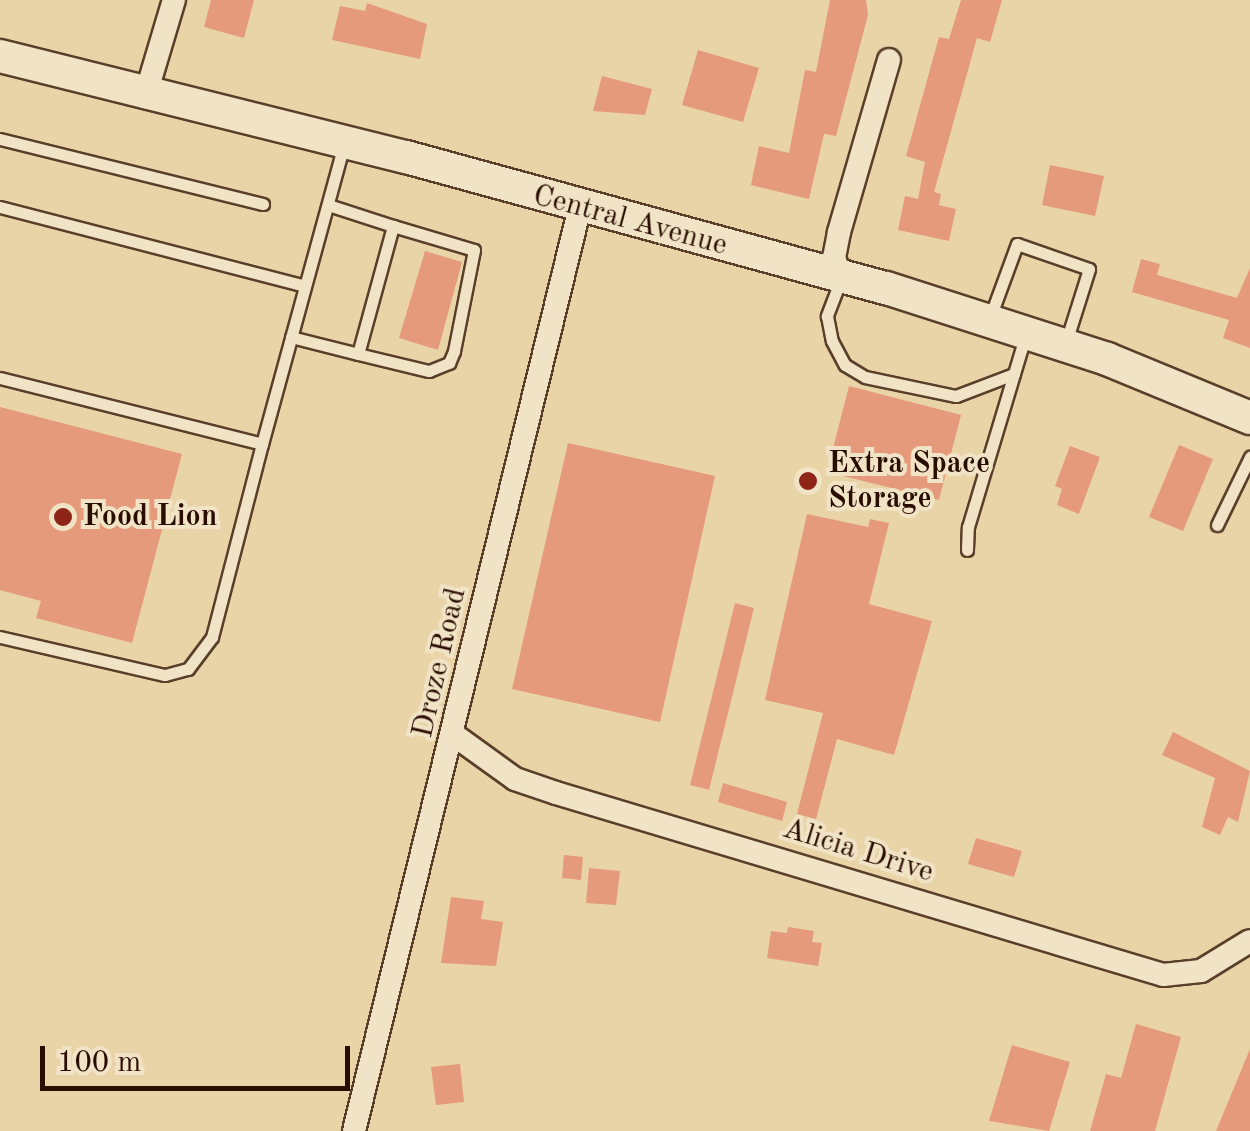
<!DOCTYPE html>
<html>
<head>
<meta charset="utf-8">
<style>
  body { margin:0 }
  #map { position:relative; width:1250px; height:1131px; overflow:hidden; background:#e9d4a8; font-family:"Old Standard TT",serif }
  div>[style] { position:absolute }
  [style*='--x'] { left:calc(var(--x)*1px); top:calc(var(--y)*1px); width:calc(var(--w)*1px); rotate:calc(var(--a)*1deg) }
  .building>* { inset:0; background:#e59a7b }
  .roads { filter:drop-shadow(2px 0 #593f2a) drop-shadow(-2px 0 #593f2a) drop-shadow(0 2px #593f2a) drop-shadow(0 -2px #593f2a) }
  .lane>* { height:11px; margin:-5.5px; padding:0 5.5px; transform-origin:5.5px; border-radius:5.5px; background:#f1e3c6 }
  .street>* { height:22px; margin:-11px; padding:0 11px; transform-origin:11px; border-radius:11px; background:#f1e3c6 }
  .secondary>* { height:32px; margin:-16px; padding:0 16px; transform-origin:16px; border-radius:16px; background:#f1e3c6 }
  .dots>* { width:28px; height:28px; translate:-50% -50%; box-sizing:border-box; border:5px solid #f1e3c6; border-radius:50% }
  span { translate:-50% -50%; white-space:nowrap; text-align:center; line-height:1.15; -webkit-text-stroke:8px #f1e3c6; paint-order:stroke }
  .street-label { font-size:30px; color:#290d00 }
  .poi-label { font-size:30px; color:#290d00; font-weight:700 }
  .left { translate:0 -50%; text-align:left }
  .scale { position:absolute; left:40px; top:1046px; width:310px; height:45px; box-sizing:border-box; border:5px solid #290d00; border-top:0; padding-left:12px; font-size:30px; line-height:35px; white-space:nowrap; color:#290d00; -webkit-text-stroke:8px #f1e3c6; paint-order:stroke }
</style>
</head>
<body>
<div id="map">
  <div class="building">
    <div style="clip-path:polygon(211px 0,254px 0,244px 38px,204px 27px)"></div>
    <div style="clip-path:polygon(830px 0,866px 0,868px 15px,836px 136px,824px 134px,809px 199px,751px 185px,759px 146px,789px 153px,805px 70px,816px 72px)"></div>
    <div style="clip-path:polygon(961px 0,1002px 0,990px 42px,977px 38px,934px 192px,941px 194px,939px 205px,956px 209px,949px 241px,898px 230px,905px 196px,918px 199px,925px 162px,906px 156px,939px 37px,949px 39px)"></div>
    <div style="clip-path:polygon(367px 3px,427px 24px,420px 59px,332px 40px,340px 6px,365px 11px)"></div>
    <div style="clip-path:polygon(698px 50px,759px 68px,743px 122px,682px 105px)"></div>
    <div style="clip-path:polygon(602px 76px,652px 89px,645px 115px,593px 111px)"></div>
    <div style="clip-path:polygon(1050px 165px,1104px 176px,1095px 216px,1042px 205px)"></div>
    <div style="clip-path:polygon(425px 251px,462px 262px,438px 350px,399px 338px)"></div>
    <div style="clip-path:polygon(1141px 259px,1160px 264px,1157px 275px,1237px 298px,1250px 268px,1250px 348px,1223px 338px,1229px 320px,1132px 292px)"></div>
    <div style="clip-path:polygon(849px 386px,961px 415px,939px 500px,827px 472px)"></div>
    <div style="clip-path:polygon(0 407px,182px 454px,132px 643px,36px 618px,41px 601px,0 590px)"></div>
    <div style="clip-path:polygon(568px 443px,715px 476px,660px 722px,512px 689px)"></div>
    <div style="clip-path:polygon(1179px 445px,1213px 459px,1183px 531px,1149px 517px)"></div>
    <div style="clip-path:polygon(1070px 446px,1100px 457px,1079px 514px,1057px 505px,1062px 489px,1055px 486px)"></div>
    <div style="clip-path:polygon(807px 514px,868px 527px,870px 519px,889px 523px,869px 604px,932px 621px,894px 755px,837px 739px,816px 819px,797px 814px,823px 713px,765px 700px)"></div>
    <div style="clip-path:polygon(735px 603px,754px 608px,709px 790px,690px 785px)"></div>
    <div style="clip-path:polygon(1173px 732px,1250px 771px,1238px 822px,1228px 817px,1220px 835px,1202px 827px,1215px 778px,1162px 755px)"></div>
    <div style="clip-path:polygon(723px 783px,787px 802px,782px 821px,718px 802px)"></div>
    <div style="clip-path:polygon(976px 838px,1022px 851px,1014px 877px,968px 864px)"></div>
    <div style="clip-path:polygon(564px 855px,583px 857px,581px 880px,562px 878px)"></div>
    <div style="clip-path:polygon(589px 868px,620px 871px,616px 905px,586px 903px)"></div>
    <div style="clip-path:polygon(451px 897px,484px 901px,481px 919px,503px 922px,496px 966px,441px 963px)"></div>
    <div style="clip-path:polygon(788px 927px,814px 931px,812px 942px,822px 943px,818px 966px,767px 958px,771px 931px,787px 933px)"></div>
    <div style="clip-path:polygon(1136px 1024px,1181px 1037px,1155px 1131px,1090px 1131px,1106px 1074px,1121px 1078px)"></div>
    <div style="clip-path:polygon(1012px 1045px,1070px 1062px,1049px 1131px,989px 1121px)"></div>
    <div style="clip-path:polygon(1250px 1049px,1250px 1131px,1216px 1131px)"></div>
    <div style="clip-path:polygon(460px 1064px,464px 1102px,436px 1105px,431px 1067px)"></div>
  </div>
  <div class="roads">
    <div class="lane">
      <div style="--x:0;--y:139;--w:271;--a:13.9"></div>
      <div style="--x:0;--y:207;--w:315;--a:14.5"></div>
      <div style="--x:841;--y:279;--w:40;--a:111"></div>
      <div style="--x:827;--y:316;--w:25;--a:79"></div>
      <div style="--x:832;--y:341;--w:27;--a:62"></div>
      <div style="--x:845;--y:365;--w:23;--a:31"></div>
      <div style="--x:865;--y:377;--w:93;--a:11.8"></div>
      <div style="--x:956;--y:396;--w:62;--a:-20.8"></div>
      <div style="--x:989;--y:320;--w:81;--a:-69.8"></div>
      <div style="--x:1017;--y:244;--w:76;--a:19.1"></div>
      <div style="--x:1089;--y:269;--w:77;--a:107.5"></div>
      <div style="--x:291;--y:337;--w:69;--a:14.2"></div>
      <div style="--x:358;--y:354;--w:133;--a:-74.7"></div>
      <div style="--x:393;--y:226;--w:68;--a:-162.1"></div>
      <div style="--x:358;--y:354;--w:73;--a:13.5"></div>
      <div style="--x:429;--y:371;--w:22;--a:-22"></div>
      <div style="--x:449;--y:363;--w:13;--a:-67"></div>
      <div style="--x:454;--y:351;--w:103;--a:-78.8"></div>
      <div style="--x:474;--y:250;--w:84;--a:-163.5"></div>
      <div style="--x:0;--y:378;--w:270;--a:14.1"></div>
      <div style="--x:262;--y:444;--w:311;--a:-74.7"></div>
      <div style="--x:1217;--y:525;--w:76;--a:-64.1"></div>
      <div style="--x:967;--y:550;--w:23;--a:-88"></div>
      <div style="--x:968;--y:527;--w:198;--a:-73.3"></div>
      <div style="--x:0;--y:637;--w:169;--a:13"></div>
      <div style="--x:165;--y:675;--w:24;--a:-15"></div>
      <div style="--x:188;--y:669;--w:40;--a:-53"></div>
      <div style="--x:212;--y:637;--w:199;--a:-75.5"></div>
    </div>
    <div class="street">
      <div style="--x:145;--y:97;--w:101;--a:-73.4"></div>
      <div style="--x:842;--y:278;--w:22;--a:-112"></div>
      <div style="--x:834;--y:258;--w:26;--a:-79"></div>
      <div style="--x:839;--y:232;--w:179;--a:-73.8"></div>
      <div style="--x:454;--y:735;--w:75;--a:35.8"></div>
      <div style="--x:515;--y:779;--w:43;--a:18.9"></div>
      <div style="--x:556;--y:793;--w:634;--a:16.69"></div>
      <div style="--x:1163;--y:975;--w:38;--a:-6"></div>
      <div style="--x:1201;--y:971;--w:57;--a:-31.5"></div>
      <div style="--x:354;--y:1131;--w:951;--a:-76.26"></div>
    </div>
    <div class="secondary">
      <div style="--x:0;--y:56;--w:418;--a:14"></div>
      <div style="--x:406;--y:157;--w:498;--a:15.3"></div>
      <div style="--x:886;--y:288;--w:232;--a:17.8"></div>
      <div style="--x:1107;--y:359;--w:155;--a:22.4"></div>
    </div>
  </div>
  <div class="dots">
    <div style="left:808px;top:481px;background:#8f2418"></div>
    <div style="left:63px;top:517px;background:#8f2418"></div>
  </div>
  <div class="street-label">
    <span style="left:630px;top:221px;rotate:15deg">Central Avenue</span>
    <span style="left:440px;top:663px;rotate:-77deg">Droze Road</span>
    <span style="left:858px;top:851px;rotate:17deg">Alicia Drive</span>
  </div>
  <div class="poi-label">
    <span class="left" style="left:828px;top:481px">Extra Space<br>Storage</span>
    <span class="left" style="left:83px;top:517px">Food Lion</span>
  </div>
  <div class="scale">100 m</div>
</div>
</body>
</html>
